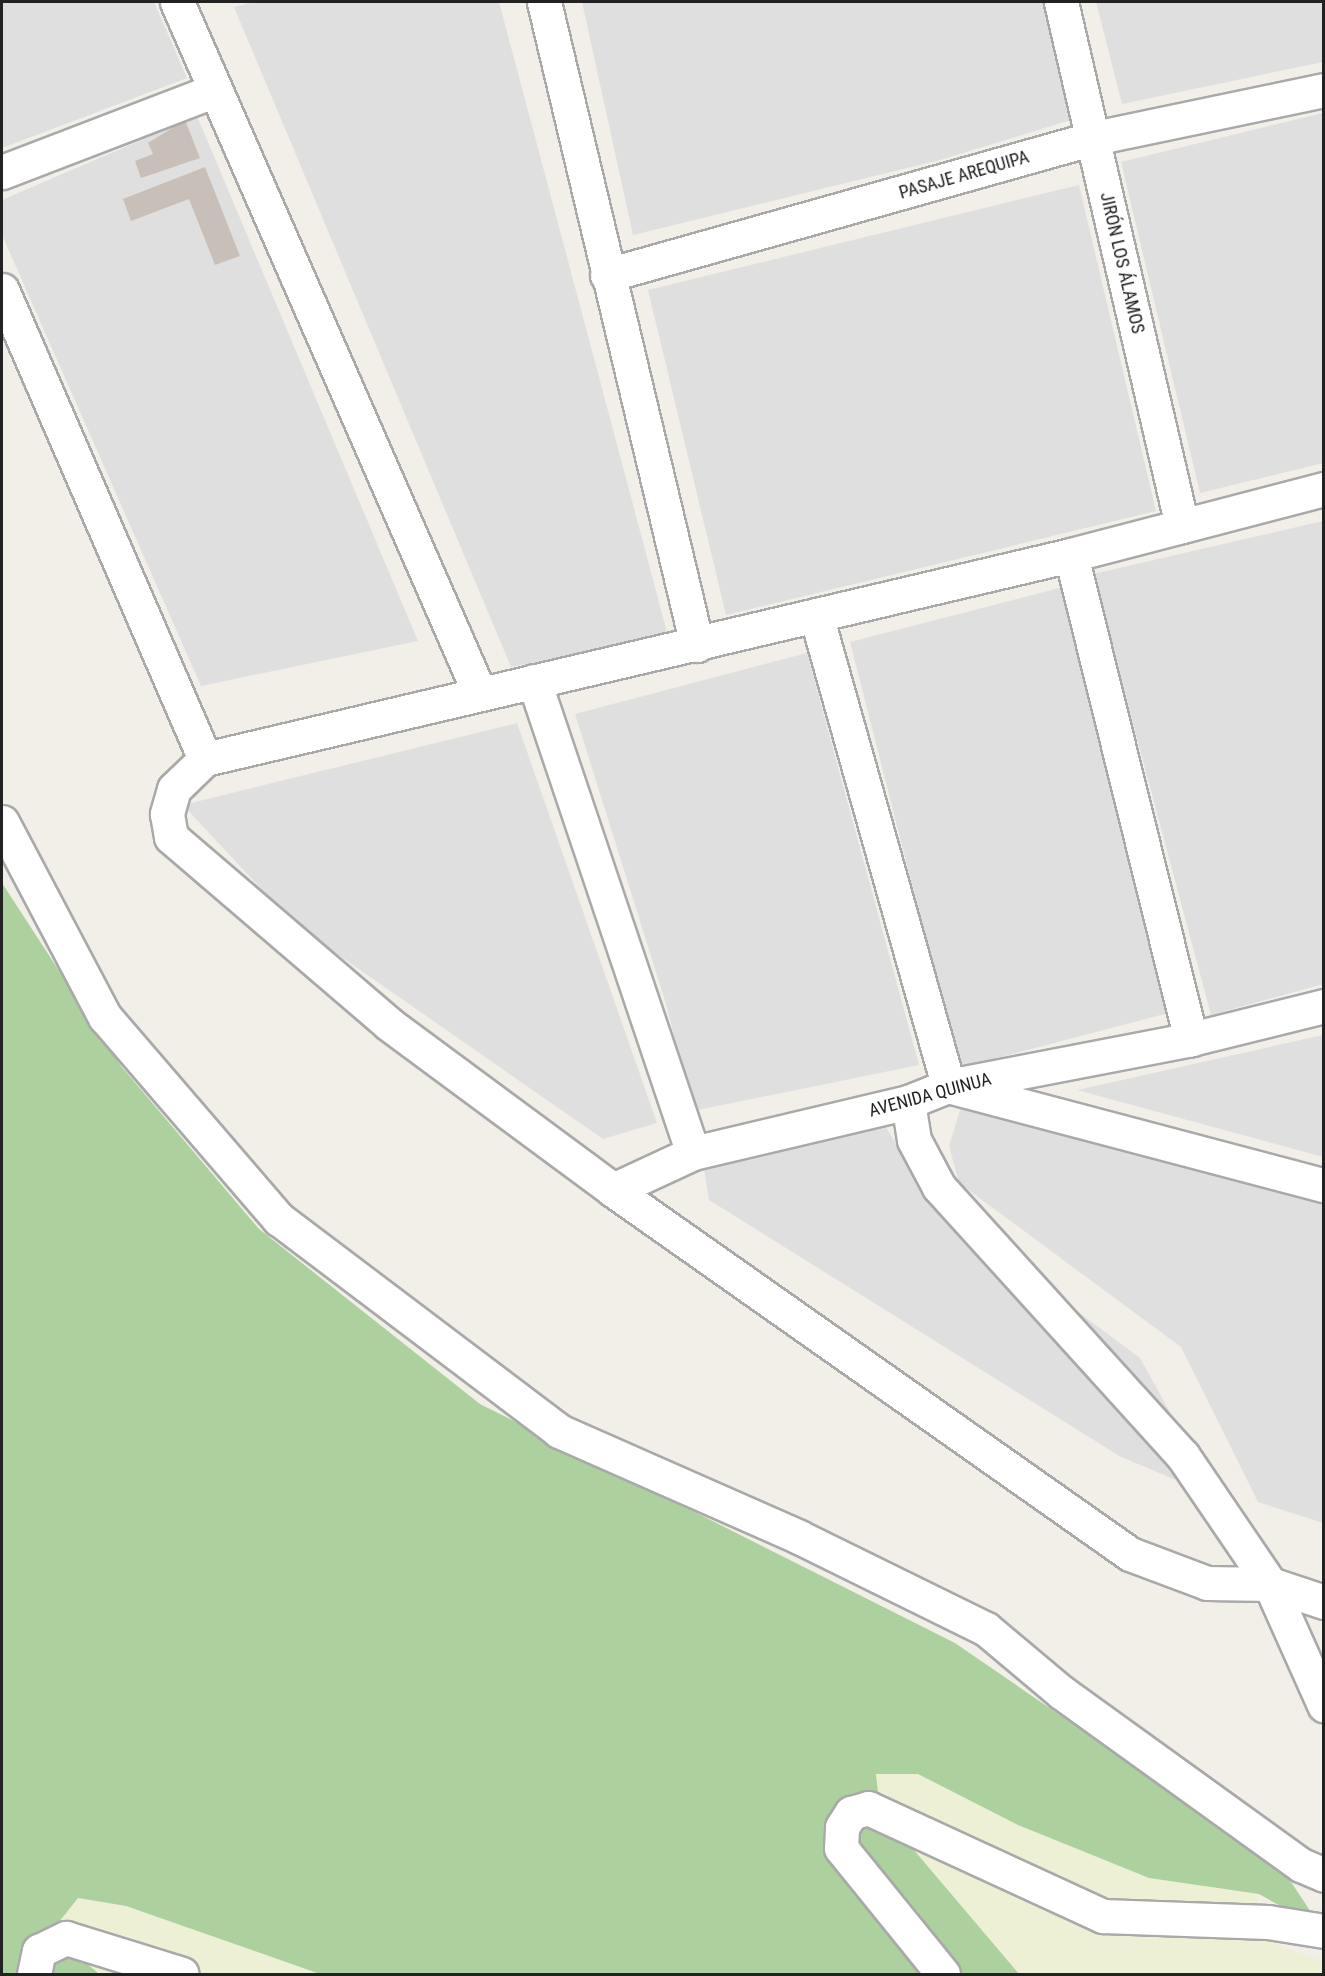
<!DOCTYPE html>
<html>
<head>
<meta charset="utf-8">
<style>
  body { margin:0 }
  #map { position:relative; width:1325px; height:1976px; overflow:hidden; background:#f2efe9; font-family:"Roboto Condensed",sans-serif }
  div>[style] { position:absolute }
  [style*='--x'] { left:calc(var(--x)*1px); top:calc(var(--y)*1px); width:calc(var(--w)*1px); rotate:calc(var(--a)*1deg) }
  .residential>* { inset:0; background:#e0dfdf }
  .farmland>* { inset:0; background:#eef0d5 }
  .forest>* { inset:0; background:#add19e }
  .building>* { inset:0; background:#c7bfb8 }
  .roads { filter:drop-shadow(2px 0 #a9a9a9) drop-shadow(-2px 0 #a9a9a9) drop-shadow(0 2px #a9a9a9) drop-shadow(0 -2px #a9a9a9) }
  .minor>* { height:33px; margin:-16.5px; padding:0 16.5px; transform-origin:16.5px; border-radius:16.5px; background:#fff }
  span { translate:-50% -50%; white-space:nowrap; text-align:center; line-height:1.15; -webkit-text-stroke:4.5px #fff; paint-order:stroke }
  .street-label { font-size:18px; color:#222 }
  .frame { position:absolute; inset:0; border:3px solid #222; pointer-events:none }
</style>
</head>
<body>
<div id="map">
  <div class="residential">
    <div style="clip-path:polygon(2px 2px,154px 2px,187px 78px,2px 148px)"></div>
    <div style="clip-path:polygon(254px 2px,499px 2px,668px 636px,511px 667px,234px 7px)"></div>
    <div style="clip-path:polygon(582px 2px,1047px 2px,1074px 119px,940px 160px,633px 235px)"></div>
    <div style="clip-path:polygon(1096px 2px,1323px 2px,1323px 62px,1122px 104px)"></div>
    <div style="clip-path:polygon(1323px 113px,1323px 463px,1200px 493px,1121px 162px)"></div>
    <div style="clip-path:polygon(197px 116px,418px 641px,201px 686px,2px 235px,2px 200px)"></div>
    <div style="clip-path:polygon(1079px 185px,1156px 511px,726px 615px,648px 290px)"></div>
    <div style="clip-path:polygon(1323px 521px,1323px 984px,1211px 1015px,1093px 574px)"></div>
    <div style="clip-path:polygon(1067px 586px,1176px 1011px,959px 1068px,850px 642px)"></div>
    <div style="clip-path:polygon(807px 653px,919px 1065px,693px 1111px,666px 1004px,575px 714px)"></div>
    <div style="clip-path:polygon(517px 723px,657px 1123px,603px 1139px,294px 924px,183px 805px)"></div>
    <div style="clip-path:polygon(1323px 1035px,1323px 1157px,1077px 1090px)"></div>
    <div style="clip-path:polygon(962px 1104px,1323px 1202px,1323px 1523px,1258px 1502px,1181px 1347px,959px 1183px,949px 1146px)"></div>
    <div style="clip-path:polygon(881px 1119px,932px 1203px,1140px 1358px,1217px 1497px,1121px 1457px,709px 1200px,701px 1150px)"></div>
  </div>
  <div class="farmland">
    <div style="clip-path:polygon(876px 1774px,918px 1774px,1018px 1825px,1149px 1878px,1259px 1894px,1251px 1934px,1323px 1962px,1323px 1974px,1019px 1974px,880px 1810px)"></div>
    <div style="clip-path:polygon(78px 1898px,126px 1906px,320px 1974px,99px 1974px,51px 1932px)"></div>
  </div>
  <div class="forest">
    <div style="clip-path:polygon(2px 883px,121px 1066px,259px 1229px,480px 1404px,955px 1643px,1281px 1867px,1323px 1930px,1259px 1894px,1149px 1878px,1018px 1825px,918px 1774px,876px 1774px,880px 1810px,1019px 1974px,320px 1974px,126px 1906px,78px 1898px,51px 1932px,99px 1974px,2px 1974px)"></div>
  </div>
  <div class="building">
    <div style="clip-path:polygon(185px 120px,200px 158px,141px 178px,135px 161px,153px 154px,148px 143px)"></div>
    <div style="clip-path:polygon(205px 167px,240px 256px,215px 265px,189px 199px,131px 221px,123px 199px)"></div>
  </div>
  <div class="roads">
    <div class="minor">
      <div style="--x:177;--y:2;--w:753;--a:66.36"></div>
      <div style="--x:544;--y:2;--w:661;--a:76.62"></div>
      <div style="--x:1061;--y:2;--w:538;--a:77"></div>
      <div style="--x:2;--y:172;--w:226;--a:-21"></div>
      <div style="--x:607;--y:275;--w:506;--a:-15.71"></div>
      <div style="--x:1094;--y:138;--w:235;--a:-11.8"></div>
      <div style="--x:2;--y:290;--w:511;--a:66.6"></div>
      <div style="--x:1324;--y:489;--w:261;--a:165.4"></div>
      <div style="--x:1071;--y:555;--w:890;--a:166.74"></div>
      <div style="--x:205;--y:759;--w:43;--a:135.9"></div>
      <div style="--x:174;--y:789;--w:26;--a:106"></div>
      <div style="--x:167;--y:814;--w:23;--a:80"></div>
      <div style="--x:171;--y:837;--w:287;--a:40.6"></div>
      <div style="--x:389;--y:1024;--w:279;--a:36.5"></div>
      <div style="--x:613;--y:1190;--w:632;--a:35.15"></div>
      <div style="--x:1130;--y:1554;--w:82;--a:20.6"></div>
      <div style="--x:1207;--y:1583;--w:63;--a:0.9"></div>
      <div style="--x:1270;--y:1584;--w:57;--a:18.4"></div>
      <div style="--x:1071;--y:555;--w:499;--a:76.1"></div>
      <div style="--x:816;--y:615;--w:489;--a:74.3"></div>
      <div style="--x:948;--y:1086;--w:389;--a:14.8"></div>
      <div style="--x:534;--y:681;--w:498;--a:71.4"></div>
      <div style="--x:2;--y:822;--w:221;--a:62.2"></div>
      <div style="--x:105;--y:1017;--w:267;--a:49.3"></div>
      <div style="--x:279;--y:1219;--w:351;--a:37.1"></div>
      <div style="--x:559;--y:1431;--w:262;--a:23.8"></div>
      <div style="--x:799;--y:1537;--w:208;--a:26.2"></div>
      <div style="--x:986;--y:1629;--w:98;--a:40"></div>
      <div style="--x:1061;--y:1692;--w:296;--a:35.8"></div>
      <div style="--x:1301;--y:1865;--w:25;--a:23"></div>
      <div style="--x:908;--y:1102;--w:38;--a:81"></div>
      <div style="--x:914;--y:1140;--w:53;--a:62"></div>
      <div style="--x:939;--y:1187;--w:363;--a:47.8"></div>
      <div style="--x:1183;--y:1456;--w:155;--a:55.8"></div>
      <div style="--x:1270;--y:1584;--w:133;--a:65.9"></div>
      <div style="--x:613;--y:1190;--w:88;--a:-24.8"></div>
      <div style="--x:693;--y:1153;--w:221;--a:-13.3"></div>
      <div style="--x:908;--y:1102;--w:43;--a:-21.8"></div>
      <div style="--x:948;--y:1086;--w:248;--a:-10.9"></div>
      <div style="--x:1191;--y:1039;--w:137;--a:-13.9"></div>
      <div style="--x:34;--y:1974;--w:24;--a:-78"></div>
      <div style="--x:39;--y:1951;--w:30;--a:-26"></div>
      <div style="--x:66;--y:1938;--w:121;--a:17.2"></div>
      <div style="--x:943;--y:1974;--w:162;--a:-129"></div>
      <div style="--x:841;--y:1848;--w:21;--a:-87"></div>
      <div style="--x:842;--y:1827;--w:17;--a:-57"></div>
      <div style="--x:851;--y:1813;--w:18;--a:-16"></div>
      <div style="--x:868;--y:1808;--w:259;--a:24.7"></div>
      <div style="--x:1103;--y:1916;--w:165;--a:2.1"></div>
      <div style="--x:1268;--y:1922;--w:57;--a:9.1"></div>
    </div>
  </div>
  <div class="street-label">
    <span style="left:964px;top:175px;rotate:-16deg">PASAJE AREQUIPA</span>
    <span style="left:1122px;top:263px;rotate:77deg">JIRÓN LOS ÁLAMOS</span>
    <span style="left:930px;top:1095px;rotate:-15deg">AVENIDA QUINUA</span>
  </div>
  <div class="frame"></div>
</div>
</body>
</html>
